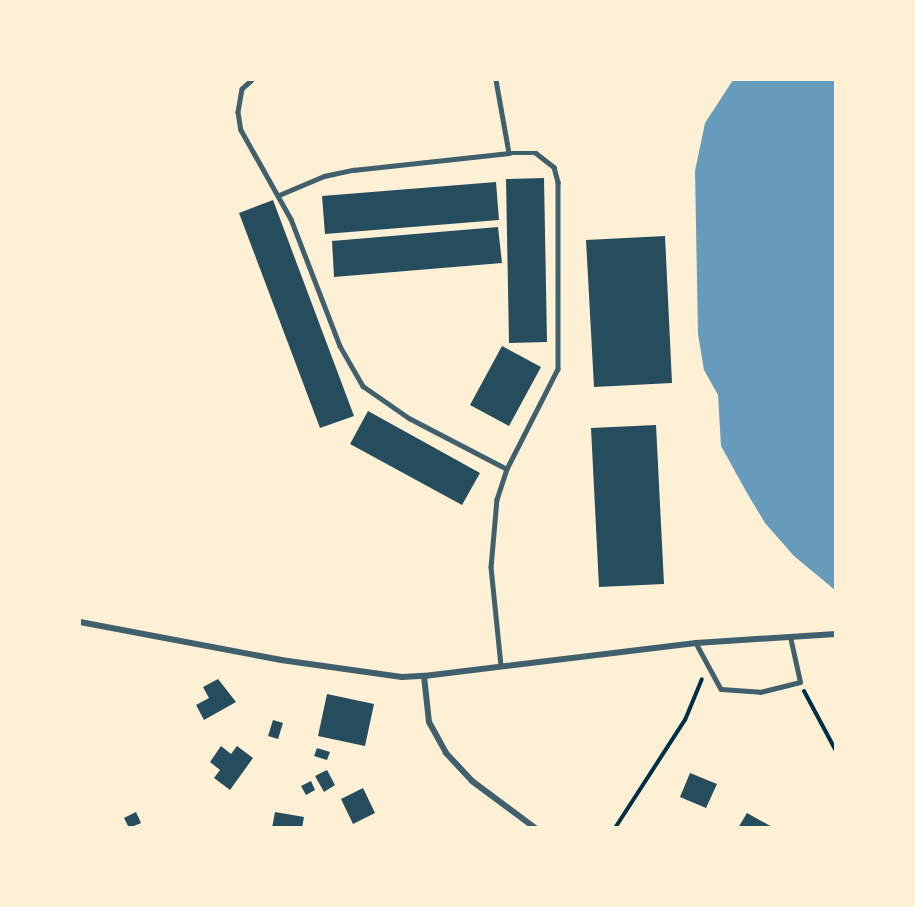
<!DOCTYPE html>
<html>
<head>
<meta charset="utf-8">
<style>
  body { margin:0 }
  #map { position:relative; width:915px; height:907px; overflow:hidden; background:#fdf0d5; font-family:Quicksand,sans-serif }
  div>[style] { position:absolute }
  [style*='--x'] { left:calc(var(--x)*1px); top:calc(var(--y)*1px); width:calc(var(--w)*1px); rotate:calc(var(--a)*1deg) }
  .water>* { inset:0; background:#669bbc }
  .building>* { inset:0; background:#264d5e }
  .path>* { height:4px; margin:-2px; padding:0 2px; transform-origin:2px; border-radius:2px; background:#003049 }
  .service>* { height:4.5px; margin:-2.25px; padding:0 2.25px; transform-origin:2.25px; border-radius:2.25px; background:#3f606c }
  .minor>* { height:6px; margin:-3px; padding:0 3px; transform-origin:3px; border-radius:3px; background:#3f606c }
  span { translate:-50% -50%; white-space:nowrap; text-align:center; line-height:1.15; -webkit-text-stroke:4.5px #fdf0d5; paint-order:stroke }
  .frame { position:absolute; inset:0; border:81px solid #fdf0d5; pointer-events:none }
</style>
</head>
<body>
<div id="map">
  <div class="water">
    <div style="clip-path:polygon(733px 80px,835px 80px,835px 590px,794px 556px,765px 523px,747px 493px,721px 446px,718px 395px,704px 370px,698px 334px,695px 171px,705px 123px)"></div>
  </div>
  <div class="building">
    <div style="clip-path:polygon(544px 178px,547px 342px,509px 343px,506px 179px)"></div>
    <div style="clip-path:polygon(496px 182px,499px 220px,325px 234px,322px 196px)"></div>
    <div style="clip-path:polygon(273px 200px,354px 416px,320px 428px,239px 213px)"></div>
    <div style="clip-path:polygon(498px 227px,502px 263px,334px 277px,332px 241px)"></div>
    <div style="clip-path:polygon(665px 236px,672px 383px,594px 387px,586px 240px)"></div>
    <div style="clip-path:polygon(502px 346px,541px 367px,509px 426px,470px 405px)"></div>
    <div style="clip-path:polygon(368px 411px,480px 473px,462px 505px,350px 444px)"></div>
    <div style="clip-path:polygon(656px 425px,664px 584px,599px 587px,591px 428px)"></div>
    <div style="clip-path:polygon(218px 679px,236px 702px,204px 720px,196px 705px,209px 698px,203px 687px)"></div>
    <div style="clip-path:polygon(327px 694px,374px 704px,365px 746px,318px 736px)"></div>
    <div style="clip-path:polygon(273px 720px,283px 723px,278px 739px,268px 736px)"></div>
    <div style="clip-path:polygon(221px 746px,231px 754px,237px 746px,253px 758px,230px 790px,214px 778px,220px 770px,210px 762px)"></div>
    <div style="clip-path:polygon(317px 748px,330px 752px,327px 760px,314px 756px)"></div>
    <div style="clip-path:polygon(327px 770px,335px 785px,324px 792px,315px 776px)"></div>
    <div style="clip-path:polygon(690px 773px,717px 784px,706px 808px,680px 797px)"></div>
    <div style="clip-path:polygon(311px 781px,315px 790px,306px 795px,301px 786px)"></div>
    <div style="clip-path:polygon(363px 788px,375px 813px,353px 824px,341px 799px)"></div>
    <div style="clip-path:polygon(136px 812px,141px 823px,129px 828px,124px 818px)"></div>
    <div style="clip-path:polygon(275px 812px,304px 817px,302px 828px,272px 828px)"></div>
    <div style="clip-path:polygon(747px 813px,774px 828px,738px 828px)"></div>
  </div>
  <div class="path">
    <div style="--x:804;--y:691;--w:68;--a:61.9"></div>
    <div style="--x:615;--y:828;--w:129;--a:-57.1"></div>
    <div style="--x:685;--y:720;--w:44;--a:-67.5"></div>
  </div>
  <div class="service">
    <div style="--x:252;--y:80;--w:13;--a:138"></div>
    <div style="--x:242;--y:89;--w:23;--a:100"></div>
    <div style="--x:238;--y:112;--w:18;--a:81"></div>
    <div style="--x:241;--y:130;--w:102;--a:60.7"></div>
    <div style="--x:291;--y:219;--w:136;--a:68.9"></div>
    <div style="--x:340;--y:346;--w:46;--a:60.1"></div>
    <div style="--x:363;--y:386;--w:56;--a:34.8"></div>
    <div style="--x:409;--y:418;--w:110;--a:27.5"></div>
    <div style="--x:496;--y:80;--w:74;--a:79.9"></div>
    <div style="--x:279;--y:195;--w:49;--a:-22.9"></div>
    <div style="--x:324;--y:176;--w:30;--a:-12"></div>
    <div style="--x:353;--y:170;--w:157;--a:-6.2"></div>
    <div style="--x:509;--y:153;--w:27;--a:0"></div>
    <div style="--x:536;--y:153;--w:23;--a:38"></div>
    <div style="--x:554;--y:167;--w:16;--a:75"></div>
    <div style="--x:558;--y:182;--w:187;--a:90"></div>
    <div style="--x:558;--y:369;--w:112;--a:117"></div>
    <div style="--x:507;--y:469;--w:32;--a:108"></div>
    <div style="--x:497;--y:499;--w:68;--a:95"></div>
    <div style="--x:491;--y:567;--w:99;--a:84.2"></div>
    <div style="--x:696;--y:643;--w:52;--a:61.5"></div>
    <div style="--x:721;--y:689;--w:39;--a:4"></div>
    <div style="--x:760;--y:692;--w:41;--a:-14"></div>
    <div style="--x:800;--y:682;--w:46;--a:-102.5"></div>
  </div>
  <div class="minor">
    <div style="--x:80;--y:622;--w:205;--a:10.7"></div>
    <div style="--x:281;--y:660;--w:122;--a:8"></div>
    <div style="--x:402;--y:677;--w:22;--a:-3"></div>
    <div style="--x:424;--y:676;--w:46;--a:83.8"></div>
    <div style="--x:429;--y:722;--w:35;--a:61"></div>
    <div style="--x:446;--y:753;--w:38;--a:47"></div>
    <div style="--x:472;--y:781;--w:79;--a:36.7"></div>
    <div style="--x:424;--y:676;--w:274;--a:-6.9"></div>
    <div style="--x:696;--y:643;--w:140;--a:-3.7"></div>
  </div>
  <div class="frame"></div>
</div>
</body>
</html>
